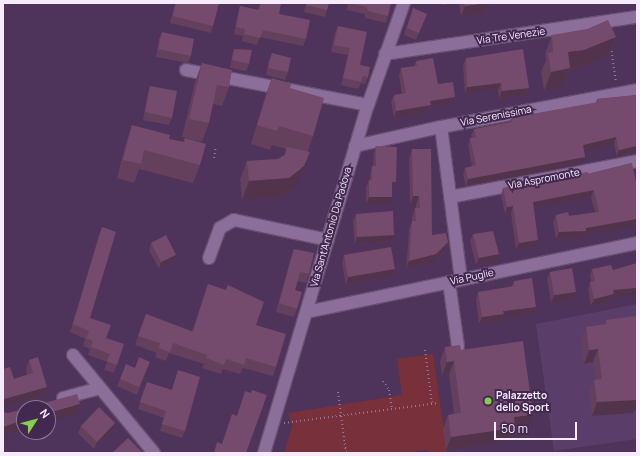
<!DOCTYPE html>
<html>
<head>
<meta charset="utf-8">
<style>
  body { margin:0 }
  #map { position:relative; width:640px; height:456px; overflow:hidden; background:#4e335b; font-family:Manrope,sans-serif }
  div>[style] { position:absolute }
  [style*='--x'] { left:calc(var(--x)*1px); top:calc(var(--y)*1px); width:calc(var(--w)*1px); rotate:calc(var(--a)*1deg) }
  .built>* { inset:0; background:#5b3d6a }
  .green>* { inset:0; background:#78303a }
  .path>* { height:2px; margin-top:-1px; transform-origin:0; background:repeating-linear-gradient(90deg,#8f7999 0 1px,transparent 0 4px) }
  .roads { filter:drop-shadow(1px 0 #665070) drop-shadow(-1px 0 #665070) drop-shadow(0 1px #665070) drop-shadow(0 -1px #665070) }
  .minor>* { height:12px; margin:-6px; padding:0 6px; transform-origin:6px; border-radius:6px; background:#8b6e99 }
  .wall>* { inset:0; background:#64405d }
  .shaded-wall>* { inset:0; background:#51344c }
  .building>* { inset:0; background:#744b6c }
  .dots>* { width:11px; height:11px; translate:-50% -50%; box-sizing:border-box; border:2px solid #43294f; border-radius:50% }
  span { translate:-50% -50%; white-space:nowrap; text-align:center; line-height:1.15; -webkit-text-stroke:4px #43294f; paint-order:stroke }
  .street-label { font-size:10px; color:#f6eafd }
  .poi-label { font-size:10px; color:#f6eafd; font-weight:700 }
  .left { translate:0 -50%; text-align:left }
  .frame { position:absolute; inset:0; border:4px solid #f6eafd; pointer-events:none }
  .north { position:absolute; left:16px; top:400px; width:40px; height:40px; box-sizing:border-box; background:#43294f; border:1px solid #8b7695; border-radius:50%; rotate:54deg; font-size:11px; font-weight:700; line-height:16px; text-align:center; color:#f6eafd }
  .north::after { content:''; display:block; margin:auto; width:14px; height:18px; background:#84cf4d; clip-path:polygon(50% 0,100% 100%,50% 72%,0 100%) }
  .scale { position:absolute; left:494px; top:422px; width:83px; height:18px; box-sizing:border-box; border:2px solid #f6eafd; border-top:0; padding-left:5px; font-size:12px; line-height:14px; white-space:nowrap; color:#f6eafd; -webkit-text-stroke:3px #43294f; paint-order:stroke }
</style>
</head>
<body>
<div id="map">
  <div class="built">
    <div style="clip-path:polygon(637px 304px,637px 439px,554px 451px,536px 324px)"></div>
  </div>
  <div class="green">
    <div style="clip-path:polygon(433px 354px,447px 453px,430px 453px,427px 450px,405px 453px,284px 453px,292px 426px,288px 413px,402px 395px,397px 359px)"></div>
  </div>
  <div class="path">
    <div style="--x:611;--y:47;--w:35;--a:82"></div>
    <div style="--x:214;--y:158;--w:12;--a:-81"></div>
    <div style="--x:425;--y:350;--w:54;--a:82.6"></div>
    <div style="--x:383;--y:381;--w:11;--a:56"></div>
    <div style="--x:389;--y:390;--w:19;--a:81"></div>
    <div style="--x:338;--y:392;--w:62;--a:82.5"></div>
    <div style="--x:284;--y:423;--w:156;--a:-7.4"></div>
  </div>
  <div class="roads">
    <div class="minor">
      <div style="--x:385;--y:54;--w:255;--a:-8.4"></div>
      <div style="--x:186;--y:70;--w:185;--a:10.9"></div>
      <div style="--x:441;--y:127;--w:153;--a:82.5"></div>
      <div style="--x:355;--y:146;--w:88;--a:-12.5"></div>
      <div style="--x:441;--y:127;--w:199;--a:-10.7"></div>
      <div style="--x:450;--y:197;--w:190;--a:-10.9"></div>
      <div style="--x:209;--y:258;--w:32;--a:-70"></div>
      <div style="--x:220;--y:228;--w:16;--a:-30"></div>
      <div style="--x:234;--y:220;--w:96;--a:12"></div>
      <div style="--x:449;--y:282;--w:65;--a:82"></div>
      <div style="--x:307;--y:312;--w:337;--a:-11.8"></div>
      <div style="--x:73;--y:355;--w:127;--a:50.4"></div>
      <div style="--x:63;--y:398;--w:38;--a:-15"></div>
      <div style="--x:264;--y:453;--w:363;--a:-73.4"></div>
      <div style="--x:368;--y:105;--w:108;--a:-70.6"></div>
    </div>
  </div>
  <div class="wall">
    <div style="clip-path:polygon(175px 3px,219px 3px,213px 26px,211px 33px,170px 23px)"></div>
    <div style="clip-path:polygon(260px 3px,281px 3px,279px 14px,306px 39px,303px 46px,260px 37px,257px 45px,242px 41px,243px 36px,234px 34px,238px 13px,240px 6px,258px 10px)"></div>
    <div style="clip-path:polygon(306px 3px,329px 3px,325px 17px,304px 12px)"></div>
    <div style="clip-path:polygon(348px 3px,391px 3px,388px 16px,386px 23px,365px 18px,365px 14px,347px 10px)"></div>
    <div style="clip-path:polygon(435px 3px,446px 3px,445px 5px)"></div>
    <div style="clip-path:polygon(459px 3px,500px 3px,486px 5px,483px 14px,461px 16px)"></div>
    <div style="clip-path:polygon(413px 8px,427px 14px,416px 40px,404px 35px)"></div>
    <div style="clip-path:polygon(338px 26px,368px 77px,365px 84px,361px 83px,358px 89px,341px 85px,348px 55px,331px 52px,335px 33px)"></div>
    <div style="clip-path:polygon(162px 32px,191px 56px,188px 63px,156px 57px,159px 39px)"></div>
    <div style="clip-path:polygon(552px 35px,616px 37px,609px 55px,577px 68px,569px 70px,563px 87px,544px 91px,541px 72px,546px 60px,545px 54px)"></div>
    <div style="clip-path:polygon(234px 49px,249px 64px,246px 71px,230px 68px,232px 56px)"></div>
    <div style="clip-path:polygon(272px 53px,288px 72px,285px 80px,266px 75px,269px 60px)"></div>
    <div style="clip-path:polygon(466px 58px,529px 88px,526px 95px,499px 99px,498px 90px,465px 94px,463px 65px)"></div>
    <div style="clip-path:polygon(416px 61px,438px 84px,453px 104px,430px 107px,428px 112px,394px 118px,391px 102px,394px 95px,402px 94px,399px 75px,401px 68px,414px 66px)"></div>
    <div style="clip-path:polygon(202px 63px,229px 87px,222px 106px,213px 104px,209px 123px,202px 142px,182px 137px,195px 82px)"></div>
    <div style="clip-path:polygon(272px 78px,290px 88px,313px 136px,308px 151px,297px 185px,282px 197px,242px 200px,240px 179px,247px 161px,278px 159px,284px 155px,286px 149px,272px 145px,270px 150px,251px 144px,265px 97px)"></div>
    <div style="clip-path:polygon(150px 86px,172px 118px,169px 125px,143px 120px,148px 93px)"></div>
    <div style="clip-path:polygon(637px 95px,637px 152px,617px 157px,614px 144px,584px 151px,585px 157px,583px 164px,466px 186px,463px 175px,465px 168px,472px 166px,468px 145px,470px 138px,472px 138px,471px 136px,474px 129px,510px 122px,511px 118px,596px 103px,597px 99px)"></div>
    <div style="clip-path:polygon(132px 125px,169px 139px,183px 142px,185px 138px,200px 165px,193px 183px,139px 169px,134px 183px,117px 178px,126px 143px)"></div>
    <div style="clip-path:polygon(376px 146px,396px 182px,393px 189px,392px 189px,389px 204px,366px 204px,366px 187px,369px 180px,370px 180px,370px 173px,372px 166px,373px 166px,374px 153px)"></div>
    <div style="clip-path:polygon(412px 149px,432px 235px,448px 242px,445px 251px,433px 263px,406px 269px,409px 230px,412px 221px,412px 217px,415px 208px,416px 208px,416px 205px,410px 205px,409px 158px)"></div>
    <div style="clip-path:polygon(632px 163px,585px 234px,584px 238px,556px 239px,553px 222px,556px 215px,569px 216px,595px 212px,591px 197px,533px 208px,536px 247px,516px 250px,511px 213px,505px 214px,501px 195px,503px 188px,588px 174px)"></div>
    <div style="clip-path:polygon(356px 214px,394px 235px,391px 242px,355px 244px,353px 221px)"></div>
    <div style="clip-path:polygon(102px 227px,90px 318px,106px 338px,117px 365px,114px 373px,104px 370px,107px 362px,88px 355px,90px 349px,83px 346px,85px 339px,70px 332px,99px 235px)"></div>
    <div style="clip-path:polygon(473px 234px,499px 254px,496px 262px,476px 265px,470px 241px)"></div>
    <div style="clip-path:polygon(151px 243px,173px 262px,159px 269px,149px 250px)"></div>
    <div style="clip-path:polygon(294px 249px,309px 274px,306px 283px,298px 281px,295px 290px,297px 309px,294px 317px,276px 312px,291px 257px)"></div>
    <div style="clip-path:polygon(344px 255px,393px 276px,346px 285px,342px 263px)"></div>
    <div style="clip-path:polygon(592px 269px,613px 270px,613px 297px,612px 301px,591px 306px,588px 289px,590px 282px,591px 282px,590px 276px)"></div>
    <div style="clip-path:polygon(550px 272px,574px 299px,551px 303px,547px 279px)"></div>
    <div style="clip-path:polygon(514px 281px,536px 307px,534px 314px,502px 318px,501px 321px,479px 324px,476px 299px,478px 292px,511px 287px)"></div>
    <div style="clip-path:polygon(208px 284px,256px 325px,276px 367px,273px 376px,243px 368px,240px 374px,223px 369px,221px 374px,202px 368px,204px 364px,169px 353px,166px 361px,155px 357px,157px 353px,135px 345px,146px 314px,192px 331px)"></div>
    <div style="clip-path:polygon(637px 316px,637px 410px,635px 410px,633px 413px,592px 416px,589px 393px,594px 380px,595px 380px,593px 362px,584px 364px,581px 341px,586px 327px,604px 325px,606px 320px)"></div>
    <div style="clip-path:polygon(445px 347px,461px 350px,528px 428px,515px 430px,511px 441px,446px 450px,443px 429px,448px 415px,454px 414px,449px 374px,442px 375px,440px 361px)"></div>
    <div style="clip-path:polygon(29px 360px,44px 396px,3px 407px,14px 379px,27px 375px,26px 369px)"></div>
    <div style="clip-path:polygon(135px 368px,147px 369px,137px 395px,117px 386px,120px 379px)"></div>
    <div style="clip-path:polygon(178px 370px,185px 431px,182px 438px,160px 431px,164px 418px,138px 409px,144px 389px,172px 390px)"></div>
    <div style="clip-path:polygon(81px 426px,113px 430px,94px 449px,78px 433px)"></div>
  </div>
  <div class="shaded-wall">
    <div style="clip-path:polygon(483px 3px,500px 3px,486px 5px,483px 14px,461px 16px,465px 6px)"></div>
    <div style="clip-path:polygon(616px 37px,609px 55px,577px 68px,569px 70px,563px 87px,544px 91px,551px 72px,568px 52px)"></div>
    <div style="clip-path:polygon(501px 83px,498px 90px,465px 94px,467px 87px)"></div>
    <div style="clip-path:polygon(529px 88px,526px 95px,499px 99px,502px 91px)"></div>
    <div style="clip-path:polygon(455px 97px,453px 104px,430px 107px,428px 112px,394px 118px,396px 111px,430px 101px)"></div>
    <div style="clip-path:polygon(616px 137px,614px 144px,581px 152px,583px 145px)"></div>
    <div style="clip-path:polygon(637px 146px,637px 152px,617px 157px,619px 150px)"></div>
    <div style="clip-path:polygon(310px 152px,297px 185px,282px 197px,242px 200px,249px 181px)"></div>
    <div style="clip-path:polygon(585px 157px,583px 164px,466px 186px,468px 179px)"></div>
    <div style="clip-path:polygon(392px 182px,396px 182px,393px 189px,390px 189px)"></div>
    <div style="clip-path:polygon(594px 190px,591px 197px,530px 209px,533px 202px)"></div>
    <div style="clip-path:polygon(413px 196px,419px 196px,416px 205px,410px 205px)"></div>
    <div style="clip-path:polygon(369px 197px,392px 197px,389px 204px,366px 204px)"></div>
    <div style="clip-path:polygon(513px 206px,511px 213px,505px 214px,507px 207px)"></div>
    <div style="clip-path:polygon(637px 219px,637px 226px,585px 234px,584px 238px,556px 239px,559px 232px)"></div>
    <div style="clip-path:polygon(394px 235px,391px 242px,355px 244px,357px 237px)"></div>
    <div style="clip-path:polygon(538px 240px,536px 247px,516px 250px,519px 243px)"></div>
    <div style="clip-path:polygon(448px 242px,445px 251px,433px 263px,406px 269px,409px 261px)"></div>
    <div style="clip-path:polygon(499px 254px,496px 262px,476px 265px,479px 258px)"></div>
    <div style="clip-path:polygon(176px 255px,173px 262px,159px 269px,161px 262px)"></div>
    <div style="clip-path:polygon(395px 269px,393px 276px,346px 285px,348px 277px)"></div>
    <div style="clip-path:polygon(637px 288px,637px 294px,613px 297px,612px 301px,591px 306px,594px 299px,613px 290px)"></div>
    <div style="clip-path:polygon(576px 292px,574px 299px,551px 303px,554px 295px)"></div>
    <div style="clip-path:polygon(536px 307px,534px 314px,502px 318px,501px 321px,479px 324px,482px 317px,503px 311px)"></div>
    <div style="clip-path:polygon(598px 349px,593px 362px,584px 364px,589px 350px)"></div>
    <div style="clip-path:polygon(454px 361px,449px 374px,442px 375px,447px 362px)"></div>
    <div style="clip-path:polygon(47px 387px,44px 396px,3px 407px,3px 400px,4px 399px)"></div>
    <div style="clip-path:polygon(637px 399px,637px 410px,635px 410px,633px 413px,592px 416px,597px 402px)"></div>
    <div style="clip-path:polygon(80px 404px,77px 414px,48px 422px,48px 413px)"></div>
    <div style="clip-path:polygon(533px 415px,528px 428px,515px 430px,511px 441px,446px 450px,451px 437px,514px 417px)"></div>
    <div style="clip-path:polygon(24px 420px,24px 429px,3px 435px,3px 427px)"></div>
    <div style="clip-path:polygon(115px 423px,113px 430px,94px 449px,97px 442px)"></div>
  </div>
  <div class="building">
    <div style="clip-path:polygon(176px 3px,219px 3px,213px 26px,173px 16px)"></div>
    <div style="clip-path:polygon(261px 3px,281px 3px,279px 14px,310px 20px,306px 39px,263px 30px,260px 38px,244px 34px,245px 29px,236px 27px,240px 6px,259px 10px)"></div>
    <div style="clip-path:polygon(307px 3px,329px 3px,327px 10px,306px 5px)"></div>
    <div style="clip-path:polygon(349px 3px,391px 3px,388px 16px,368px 11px,367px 7px)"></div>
    <div style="clip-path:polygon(464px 3px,487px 3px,465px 6px)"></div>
    <div style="clip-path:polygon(413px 8px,427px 14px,419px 33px,407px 28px)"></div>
    <div style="clip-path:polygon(608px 20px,616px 37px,584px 50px,568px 52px,570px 68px,551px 72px,548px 53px,553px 52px,552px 35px,587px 29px)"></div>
    <div style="clip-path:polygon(338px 26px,367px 32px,360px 65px,370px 67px,368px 77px,363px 76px,361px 82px,343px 78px,350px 48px,334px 45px)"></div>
    <div style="clip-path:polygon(162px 32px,194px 39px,191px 56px,158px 49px)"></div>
    <div style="clip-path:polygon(234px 49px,252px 50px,249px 64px,232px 60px)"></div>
    <div style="clip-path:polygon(523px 49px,529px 88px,502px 91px,501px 83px,467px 87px,466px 58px)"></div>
    <div style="clip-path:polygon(272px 53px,291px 58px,288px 72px,268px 68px)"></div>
    <div style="clip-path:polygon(433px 58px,438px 84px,453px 82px,455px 97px,430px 101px,431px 105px,396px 111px,394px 95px,406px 93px,401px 68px,417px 66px,416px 61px)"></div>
    <div style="clip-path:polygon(202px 63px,232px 70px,229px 87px,217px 85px,209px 123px,189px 119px)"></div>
    <div style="clip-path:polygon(272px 78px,291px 84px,290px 88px,324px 98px,313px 136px,279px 126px,277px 131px,257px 125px)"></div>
    <div style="clip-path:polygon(150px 86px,177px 91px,172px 118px,145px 112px)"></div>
    <div style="clip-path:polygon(637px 95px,637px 146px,619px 150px,616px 137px,583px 145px,585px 157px,468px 179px,465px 168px,476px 165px,470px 138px,476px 137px,474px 129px,512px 122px,511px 118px,598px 102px,597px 99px)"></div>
    <div style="clip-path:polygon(132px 125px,170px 135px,169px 139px,184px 142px,185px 138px,206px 144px,200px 165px,144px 150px,141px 164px,123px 160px)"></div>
    <div style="clip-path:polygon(376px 146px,397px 147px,396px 182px,392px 182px,392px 197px,369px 197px,369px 180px,372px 180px,372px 166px,376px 166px)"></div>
    <div style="clip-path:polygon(287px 147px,310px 152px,304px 166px,289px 178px,249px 181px,247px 161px,278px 159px,285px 155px)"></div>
    <div style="clip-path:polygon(412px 149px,431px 149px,432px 235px,446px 233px,448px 242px,436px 254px,409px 261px,412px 221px,416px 221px,415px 208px,420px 208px,419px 196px,413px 196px)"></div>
    <div style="clip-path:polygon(632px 163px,636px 181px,637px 181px,637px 219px,586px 228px,586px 231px,559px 232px,556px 215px,568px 212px,569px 216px,599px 212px,594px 190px,533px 202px,538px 240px,519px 243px,513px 206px,507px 207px,503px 188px,588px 172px,588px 174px)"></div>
    <div style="clip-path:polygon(393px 211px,394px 235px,357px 237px,356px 214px)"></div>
    <div style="clip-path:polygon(102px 227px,116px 232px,90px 318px,111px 325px,106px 338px,124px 344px,117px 365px,107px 361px,110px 354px,91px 347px,93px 341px,86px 338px,89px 331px,73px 324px)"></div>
    <div style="clip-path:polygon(493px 231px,499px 254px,479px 258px,473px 234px)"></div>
    <div style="clip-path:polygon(166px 235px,176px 255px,161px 262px,151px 243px)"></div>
    <div style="clip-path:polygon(391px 247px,395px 269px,348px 277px,344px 255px)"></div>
    <div style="clip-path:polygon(294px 249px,314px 253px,309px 274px,300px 272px,295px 290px,302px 292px,297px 309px,279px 303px)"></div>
    <div style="clip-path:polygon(637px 263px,637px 288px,613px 290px,614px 294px,594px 299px,590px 282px,595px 281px,592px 269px,611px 265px,613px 270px)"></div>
    <div style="clip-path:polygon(572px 268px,576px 292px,554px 295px,550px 272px)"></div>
    <div style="clip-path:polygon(532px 278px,536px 307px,503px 311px,504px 314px,482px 317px,478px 292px,514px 286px,514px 281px)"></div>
    <div style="clip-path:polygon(208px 284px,226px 290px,228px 285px,264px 302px,256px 325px,286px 334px,276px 367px,246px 358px,244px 365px,226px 359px,224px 365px,206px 358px,207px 355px,173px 343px,170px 352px,159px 348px,160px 343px,138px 336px,146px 314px,193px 332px)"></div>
    <div style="clip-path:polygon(637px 316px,637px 400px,597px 402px,594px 380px,602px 379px,598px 349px,589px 350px,586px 327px,606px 324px,606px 320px)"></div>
    <div style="clip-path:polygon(523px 341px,533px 415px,514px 417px,515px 428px,451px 437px,448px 415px,461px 413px,454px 361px,447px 362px,445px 347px,460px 345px,461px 350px)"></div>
    <div style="clip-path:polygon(38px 357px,47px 387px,4px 399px,3px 400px,3px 369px,10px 367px,14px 379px,33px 373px,29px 360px)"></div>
    <div style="clip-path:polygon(139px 357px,150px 362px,139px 387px,120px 379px,126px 364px,135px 368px)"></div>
    <div style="clip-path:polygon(178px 370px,200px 377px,185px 431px,162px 424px,166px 411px,140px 402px,147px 382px,172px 390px)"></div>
    <div style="clip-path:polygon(252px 390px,267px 395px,246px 453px,214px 453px,217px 442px,222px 444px,232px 414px,237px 416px,245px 391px,251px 393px)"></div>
    <div style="clip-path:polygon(77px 394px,80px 404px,48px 413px,48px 408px,26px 408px)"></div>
    <div style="clip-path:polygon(99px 407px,115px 423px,97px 442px,81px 426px)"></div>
    <div style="clip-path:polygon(24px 409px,24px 420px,3px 427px,3px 412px,8px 413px)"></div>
    <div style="clip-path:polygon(128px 438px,143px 453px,112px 453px)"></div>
  </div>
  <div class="dots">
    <div style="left:488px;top:401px;background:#84cf4d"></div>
  </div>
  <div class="street-label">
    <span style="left:511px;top:36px;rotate:-8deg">Via Tre Venezie</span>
    <span style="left:496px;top:116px;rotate:-11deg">Via Serenissima</span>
    <span style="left:544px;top:179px;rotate:-11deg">Via Aspromonte</span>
    <span style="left:331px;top:227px;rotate:-74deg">Via Sant'Antonio Da Padova</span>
    <span style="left:472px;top:277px;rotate:-12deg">Via Puglie</span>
  </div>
  <div class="poi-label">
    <span class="left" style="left:496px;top:401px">Palazzetto<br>dello Sport</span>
  </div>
  <div class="frame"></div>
  <div class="north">N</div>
  <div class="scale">50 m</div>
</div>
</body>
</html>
